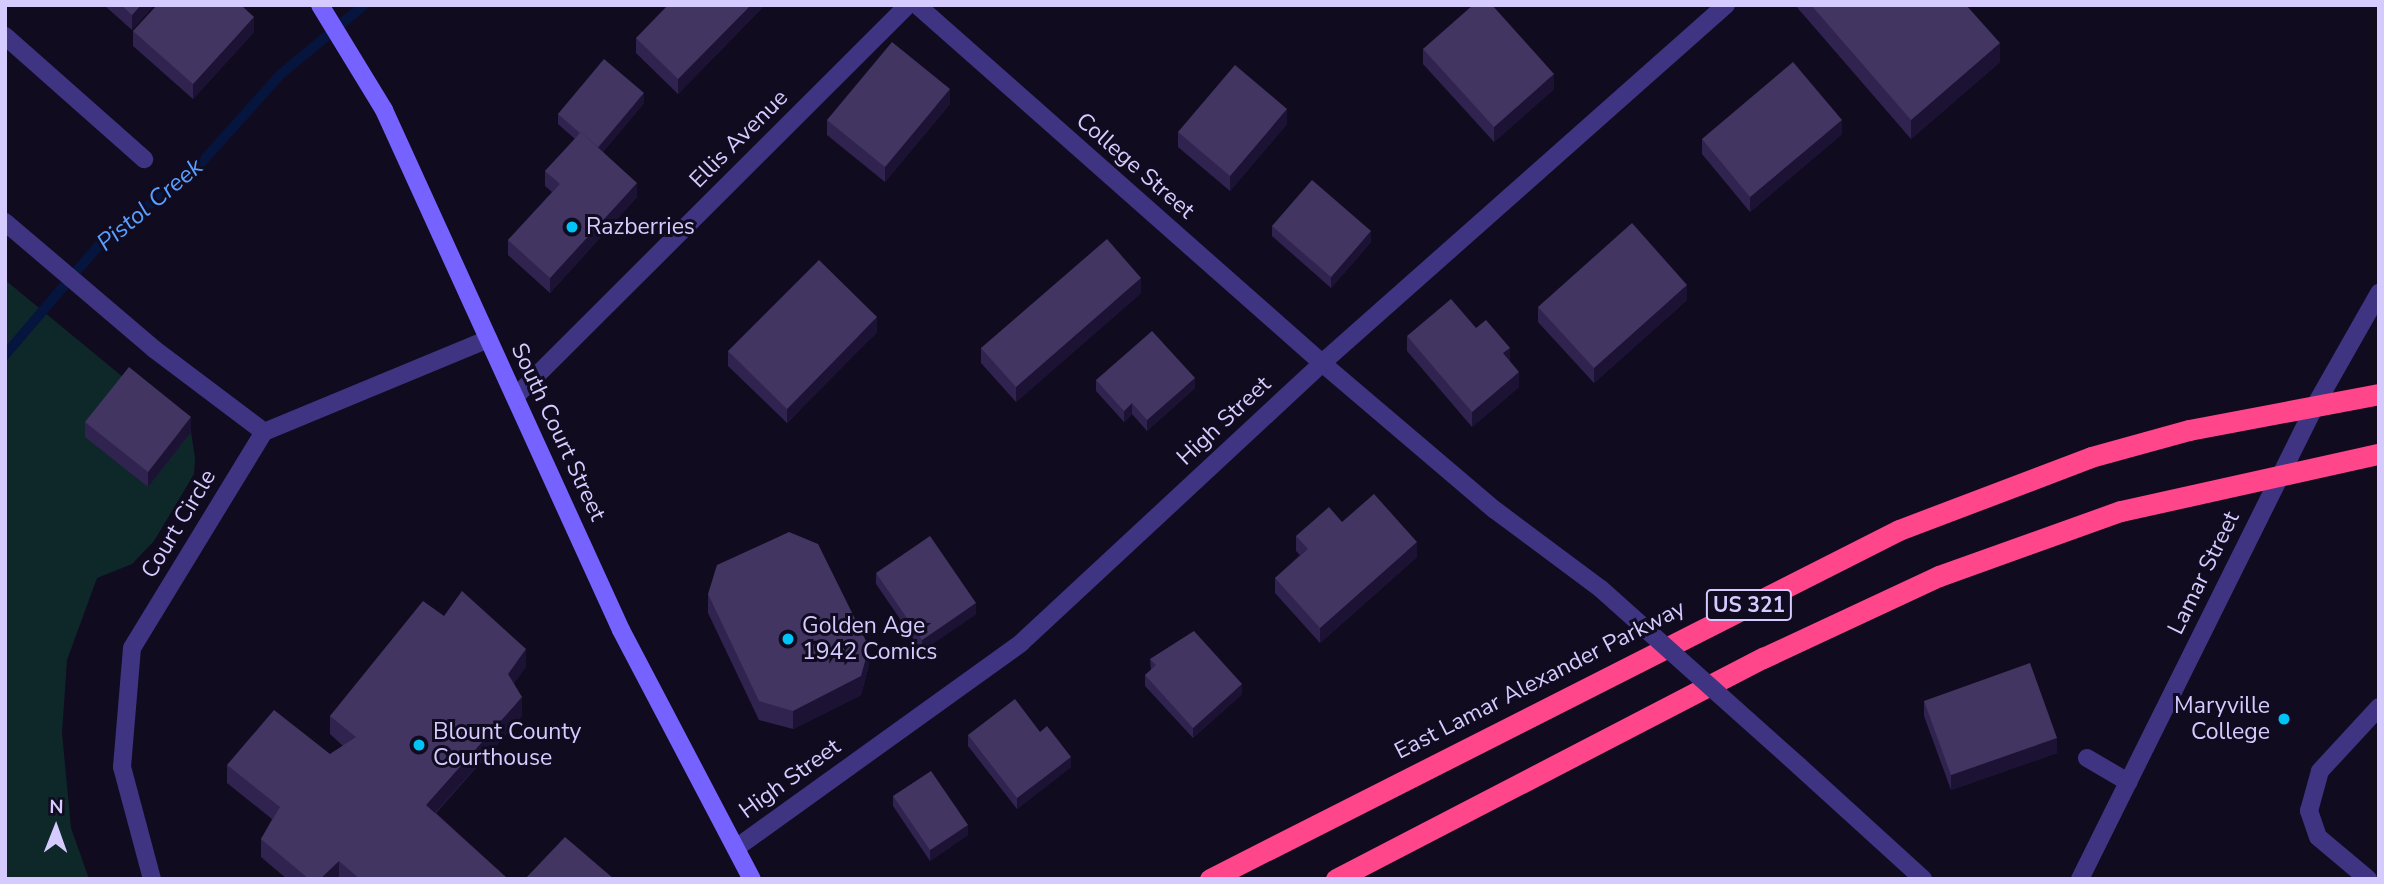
<!DOCTYPE html>
<html>
<head>
<meta charset="utf-8">
<style>
  body { margin:0 }
  #map { position:relative; width:2384px; height:884px; overflow:hidden; background:#110b20; font-family:"Nunito Sans",sans-serif }
  div>[style] { position:absolute }
  [style*='--x'] { left:calc(var(--x)*1px); top:calc(var(--y)*1px); width:calc(var(--w)*1px); rotate:calc(var(--a)*1deg) }
  .green>* { inset:0; background:#0e282a }
  .stream>* { height:10px; margin:-5px; padding:0 5px; transform-origin:5px; border-radius:5px; background:#06153e }
  .lane>* { height:18px; margin:-9px; padding:0 9px; transform-origin:9px; border-radius:9px; background:#3f3482 }
  .street>* { height:18px; margin:-9px; padding:0 9px; transform-origin:9px; border-radius:9px; background:#3f3482 }
  .secondary>* { height:18px; margin:-9px; padding:0 9px; transform-origin:9px; border-radius:9px; background:#7662ff }
  .highway>* { height:21px; margin:-10.5px; padding:0 10.5px; transform-origin:10.5px; border-radius:10.5px; background:#ff468b }
  .street-bridge>* { height:18px; margin:-9px; padding:0 9px; transform-origin:9px; border-radius:9px; background:#3f3482 }
  .wall>* { inset:0; background:#30234f }
  .shaded-wall>* { inset:0; background:#1c1234 }
  .building>* { inset:0; background:#423562 }
  .dots>* { width:19px; height:19px; translate:-50% -50%; box-sizing:border-box; border:4px solid #110b20; border-radius:50% }
  span { translate:-50% -50%; white-space:nowrap; text-align:center; line-height:1.15; -webkit-text-stroke:6px #110b20; paint-order:stroke }
  .shield-label span { padding:2px 5px; background:#110b20; border:2px solid; border-radius:5px; -webkit-text-stroke-width:0 }
  .shield-label { font-size:21px; color:#d6cbff; font-weight:700 }
  .street-label { font-size:23px; color:#d6cbff }
  .poi-label { font-size:23px; color:#d6cbff }
  .left { translate:0 -50%; text-align:left }
  .right { translate:-100% -50%; text-align:right }
  .water-label { font-size:24px; color:#59a0ff; font-style:italic }
  .frame { position:absolute; inset:0; border:7px solid #d6cbff; pointer-events:none }
  .north { position:absolute; left:21px; top:793px; width:70px; height:70px; -webkit-text-stroke:5px #110b20; paint-order:stroke; rotate:1deg; font-size:19px; font-weight:700; line-height:28px; text-align:center; color:#d6cbff }
  .north::after { content:''; display:block; margin:auto; width:24px; height:32px; background:#d6cbff; clip-path:polygon(50% 0,100% 100%,50% 72%,0 100%) }
</style>
</head>
<body>
<div id="map">
  <div class="green">
    <div style="clip-path:polygon(5px 280px,129px 382px,147px 487px,191px 432px,195px 458px,194px 474px,154px 541px,132px 564px,97px 578px,67px 660px,62px 733px,71px 828px,89px 879px,5px 879px)"></div>
  </div>
  <div class="stream">
    <div style="--x:5;--y:355;--w:153;--a:-49.5"></div>
    <div style="--x:104;--y:239;--w:111;--a:-37"></div>
    <div style="--x:193;--y:172;--w:132;--a:-48.1"></div>
    <div style="--x:281;--y:74;--w:108;--a:-39.7"></div>
  </div>
  <div class="lane">
    <div style="--x:5;--y:36;--w:186;--a:41.5"></div>
    <div style="--x:2087;--y:758;--w:48;--a:30.3"></div>
    <div style="--x:2368;--y:879;--w:65;--a:-140"></div>
    <div style="--x:2318;--y:837;--w:28;--a:-109"></div>
    <div style="--x:2309;--y:811;--w:41;--a:-74.6"></div>
    <div style="--x:2320;--y:771;--w:87;--a:-47.3"></div>
  </div>
  <div class="street">
    <div style="--x:917;--y:5;--w:541;--a:41.48"></div>
    <div style="--x:1322;--y:363;--w:227;--a:40.4"></div>
    <div style="--x:1495;--y:510;--w:132;--a:36.7"></div>
    <div style="--x:5;--y:222;--w:196;--a:40.4"></div>
    <div style="--x:154;--y:349;--w:138;--a:37"></div>
    <div style="--x:516;--y:396;--w:554;--a:-44.93"></div>
    <div style="--x:1799;--y:766;--w:168;--a:42.3"></div>
    <div style="--x:736;--y:848;--w:351;--a:-35.7"></div>
    <div style="--x:1021;--y:643;--w:411;--a:-42.9"></div>
    <div style="--x:1322;--y:363;--w:540;--a:-41.55"></div>
    <div style="--x:152;--y:879;--w:116;--a:-105"></div>
    <div style="--x:122;--y:767;--w:119;--a:-85.2"></div>
    <div style="--x:132;--y:648;--w:253;--a:-58.6"></div>
    <div style="--x:264;--y:432;--w:243;--a:-22.5"></div>
    <div style="--x:2080;--y:879;--w:530;--a:-63.58"></div>
    <div style="--x:2316;--y:404;--w:128;--a:-60.4"></div>
  </div>
  <div class="secondary">
    <div style="--x:320;--y:5;--w:123;--a:58.6"></div>
    <div style="--x:384;--y:110;--w:571;--a:65.5"></div>
    <div style="--x:621;--y:630;--w:281;--a:62.3"></div>
  </div>
  <div class="highway">
    <div style="--x:1210;--y:879;--w:772;--a:-26.86"></div>
    <div style="--x:1899;--y:530;--w:205;--a:-20.8"></div>
    <div style="--x:2091;--y:457;--w:102;--a:-15.4"></div>
    <div style="--x:2189;--y:430;--w:193;--a:-10.7"></div>
    <div style="--x:1336;--y:879;--w:481;--a:-27.4"></div>
    <div style="--x:1763;--y:658;--w:194;--a:-25"></div>
    <div style="--x:1939;--y:576;--w:193;--a:-19.7"></div>
    <div style="--x:2121;--y:511;--w:264;--a:-12.5"></div>
  </div>
  <div class="street-bridge">
    <div style="--x:1601;--y:589;--w:266;--a:41.8"></div>
  </div>
  <div class="wall">
    <div style="clip-path:polygon(104px 5px,154px 5px,132px 30px)"></div>
    <div style="clip-path:polygon(765px 5px,678px 94px,636px 53px,636px 38px)"></div>
    <div style="clip-path:polygon(1795px 5px,1966px 5px,2000px 62px,1911px 139px)"></div>
    <div style="clip-path:polygon(133px 31px,254px 32px,193px 99px,133px 46px)"></div>
    <div style="clip-path:polygon(1423px 49px,1554px 89px,1494px 142px,1423px 64px)"></div>
    <div style="clip-path:polygon(644px 103px,603px 152px,637px 197px,550px 293px,508px 255px,508px 240px,552px 192px,545px 186px,545px 171px,575px 139px,558px 124px,558px 114px)"></div>
    <div style="clip-path:polygon(950px 104px,885px 182px,827px 135px,827px 120px)"></div>
    <div style="clip-path:polygon(1287px 124px,1230px 191px,1178px 147px,1178px 132px)"></div>
    <div style="clip-path:polygon(1842px 134px,1750px 212px,1702px 154px,1702px 139px)"></div>
    <div style="clip-path:polygon(1272px 226px,1371px 242px,1331px 288px,1272px 236px)"></div>
    <div style="clip-path:polygon(1141px 293px,1016px 402px,981px 363px,981px 348px)"></div>
    <div style="clip-path:polygon(1687px 300px,1594px 383px,1538px 322px,1538px 307px)"></div>
    <div style="clip-path:polygon(877px 332px,787px 423px,728px 366px,728px 351px)"></div>
    <div style="clip-path:polygon(1407px 336px,1510px 362px,1519px 387px,1472px 427px,1407px 351px)"></div>
    <div style="clip-path:polygon(1096px 380px,1195px 388px,1147px 431px,1132px 414px,1124px 422px,1096px 391px)"></div>
    <div style="clip-path:polygon(85px 422px,191px 432px,148px 487px,85px 437px)"></div>
    <div style="clip-path:polygon(1342px 522px,1417px 557px,1320px 643px,1275px 593px,1275px 578px,1300px 555px,1296px 551px,1296px 536px)"></div>
    <div style="clip-path:polygon(876px 573px,976px 614px,922px 651px,876px 584px)"></div>
    <div style="clip-path:polygon(708px 594px,869px 665px,861px 695px,793px 729px,759px 720px,708px 613px)"></div>
    <div style="clip-path:polygon(444px 616px,526px 667px,514px 683px,522px 716px,436px 813px,508px 879px,287px 879px,261px 857px,261px 839px,272px 819px,227px 783px,227px 765px,330px 754px,343px 746px,330px 734px,330px 716px)"></div>
    <div style="clip-path:polygon(1150px 659px,1242px 694px,1193px 738px,1145px 686px,1145px 675px,1151px 670px)"></div>
    <div style="clip-path:polygon(1924px 701px,2057px 753px,1951px 790px,1924px 716px)"></div>
    <div style="clip-path:polygon(968px 735px,1071px 767px,1017px 809px,968px 746px)"></div>
    <div style="clip-path:polygon(893px 796px,968px 835px,930px 861px,893px 806px)"></div>
  </div>
  <div class="shaded-wall">
    <div style="clip-path:polygon(141px 5px,154px 5px,132px 30px,132px 15px)"></div>
    <div style="clip-path:polygon(751px 5px,765px 5px,678px 94px,678px 79px)"></div>
    <div style="clip-path:polygon(254px 17px,254px 32px,193px 99px,193px 84px)"></div>
    <div style="clip-path:polygon(2000px 43px,2000px 62px,1911px 139px,1911px 120px)"></div>
    <div style="clip-path:polygon(1554px 74px,1554px 89px,1494px 142px,1494px 127px)"></div>
    <div style="clip-path:polygon(950px 89px,950px 104px,885px 182px,885px 167px)"></div>
    <div style="clip-path:polygon(644px 93px,644px 103px,598px 158px,598px 148px)"></div>
    <div style="clip-path:polygon(1287px 109px,1287px 124px,1230px 191px,1230px 176px)"></div>
    <div style="clip-path:polygon(1842px 120px,1842px 134px,1750px 212px,1750px 197px)"></div>
    <div style="clip-path:polygon(637px 183px,637px 197px,550px 293px,550px 278px)"></div>
    <div style="clip-path:polygon(1371px 231px,1371px 242px,1331px 288px,1331px 277px)"></div>
    <div style="clip-path:polygon(1141px 278px,1141px 293px,1016px 402px,1016px 387px)"></div>
    <div style="clip-path:polygon(1687px 285px,1687px 300px,1594px 383px,1594px 368px)"></div>
    <div style="clip-path:polygon(877px 317px,877px 332px,787px 423px,787px 409px)"></div>
    <div style="clip-path:polygon(1510px 348px,1510px 362px,1503px 353px)"></div>
    <div style="clip-path:polygon(1519px 372px,1519px 387px,1472px 427px,1472px 412px)"></div>
    <div style="clip-path:polygon(1195px 378px,1195px 388px,1147px 431px,1147px 420px)"></div>
    <div style="clip-path:polygon(1132px 403px,1132px 414px,1124px 422px,1124px 411px)"></div>
    <div style="clip-path:polygon(191px 417px,191px 432px,148px 487px,148px 472px)"></div>
    <div style="clip-path:polygon(1417px 542px,1417px 557px,1320px 643px,1320px 628px)"></div>
    <div style="clip-path:polygon(976px 603px,976px 614px,922px 651px,922px 640px)"></div>
    <div style="clip-path:polygon(869px 647px,869px 665px,861px 695px,793px 729px,793px 711px)"></div>
    <div style="clip-path:polygon(526px 649px,526px 667px,508px 692px,508px 674px)"></div>
    <div style="clip-path:polygon(1242px 684px,1242px 694px,1193px 738px,1193px 728px)"></div>
    <div style="clip-path:polygon(522px 697px,522px 716px,426px 823px,426px 805px)"></div>
    <div style="clip-path:polygon(2057px 738px,2057px 753px,1951px 790px,1951px 775px)"></div>
    <div style="clip-path:polygon(1071px 757px,1071px 767px,1017px 809px,1017px 798px)"></div>
    <div style="clip-path:polygon(968px 825px,968px 835px,930px 861px,930px 850px)"></div>
    <div style="clip-path:polygon(339px 861px,339px 879px,320px 879px)"></div>
  </div>
  <div class="building">
    <div style="clip-path:polygon(121px 5px,141px 5px,132px 15px)"></div>
    <div style="clip-path:polygon(157px 5px,241px 5px,254px 17px,193px 84px,133px 31px)"></div>
    <div style="clip-path:polygon(668px 5px,751px 5px,678px 79px,636px 38px)"></div>
    <div style="clip-path:polygon(1473px 5px,1492px 5px,1554px 74px,1494px 127px,1423px 49px)"></div>
    <div style="clip-path:polygon(1811px 5px,1966px 5px,2000px 43px,1911px 120px)"></div>
    <div style="clip-path:polygon(892px 42px,950px 89px,885px 167px,827px 120px)"></div>
    <div style="clip-path:polygon(604px 59px,644px 93px,598px 147px,581px 132px,580px 133px,558px 114px)"></div>
    <div style="clip-path:polygon(1793px 62px,1842px 120px,1750px 197px,1702px 139px)"></div>
    <div style="clip-path:polygon(1235px 65px,1287px 109px,1230px 176px,1178px 132px)"></div>
    <div style="clip-path:polygon(581px 132px,637px 183px,550px 278px,508px 240px,560px 184px,545px 171px)"></div>
    <div style="clip-path:polygon(1312px 180px,1371px 231px,1331px 277px,1272px 226px)"></div>
    <div style="clip-path:polygon(1632px 223px,1687px 285px,1594px 368px,1538px 307px)"></div>
    <div style="clip-path:polygon(1107px 239px,1141px 278px,1016px 387px,981px 348px)"></div>
    <div style="clip-path:polygon(819px 260px,877px 317px,787px 409px,728px 351px)"></div>
    <div style="clip-path:polygon(1451px 299px,1476px 328px,1486px 320px,1510px 348px,1503px 353px,1519px 372px,1472px 412px,1407px 336px)"></div>
    <div style="clip-path:polygon(1152px 331px,1195px 378px,1147px 420px,1132px 403px,1124px 411px,1096px 380px)"></div>
    <div style="clip-path:polygon(129px 367px,191px 417px,148px 472px,85px 422px)"></div>
    <div style="clip-path:polygon(1374px 494px,1417px 542px,1320px 628px,1275px 578px,1308px 549px,1296px 536px,1329px 507px,1342px 522px)"></div>
    <div style="clip-path:polygon(789px 532px,818px 544px,869px 647px,861px 676px,793px 711px,759px 701px,708px 594px,717px 565px)"></div>
    <div style="clip-path:polygon(930px 536px,976px 603px,922px 640px,876px 573px)"></div>
    <div style="clip-path:polygon(462px 591px,526px 649px,508px 674px,522px 697px,426px 805px,508px 879px,360px 879px,339px 861px,320px 879px,309px 879px,261px 839px,280px 807px,227px 765px,274px 710px,330px 754px,356px 737px,330px 716px,423px 601px,444px 616px)"></div>
    <div style="clip-path:polygon(1194px 631px,1242px 684px,1193px 728px,1145px 675px,1156px 665px,1150px 659px)"></div>
    <div style="clip-path:polygon(2030px 663px,2057px 738px,1951px 775px,1924px 701px)"></div>
    <div style="clip-path:polygon(1015px 699px,1040px 732px,1047px 726px,1071px 757px,1017px 798px,968px 735px)"></div>
    <div style="clip-path:polygon(931px 771px,968px 825px,930px 850px,893px 796px)"></div>
    <div style="clip-path:polygon(565px 837px,614px 879px,525px 879px)"></div>
  </div>
  <div class="dots">
    <div style="left:572px;top:227px;background:#00c3f6"></div>
    <div style="left:788px;top:639px;background:#00c3f6"></div>
    <div style="left:2284px;top:719px;background:#00c3f6"></div>
    <div style="left:419px;top:745px;background:#00c3f6"></div>
  </div>
  <div class="shield-label">
    <span style="left:1749px;top:605px">US 321</span>
  </div>
  <div class="street-label">
    <span style="left:739px;top:139px;rotate:-45deg">Ellis Avenue</span>
    <span style="left:1135px;top:166px;rotate:41deg">College Street</span>
    <span style="left:1224px;top:421px;rotate:-43deg">High Street</span>
    <span style="left:558px;top:432px;rotate:65deg">South Court Street</span>
    <span style="left:179px;top:524px;rotate:-59deg">Court Circle</span>
    <span style="left:2204px;top:573px;rotate:-64deg">Lamar Street</span>
    <span style="left:1540px;top:680px;rotate:-27deg">East Lamar Alexander Parkway</span>
    <span style="left:790px;top:779px;rotate:-36deg">High Street</span>
  </div>
  <div class="poi-label">
    <span class="left" style="left:586px;top:227px">Razberries</span>
    <span class="left" style="left:802px;top:639px">Golden Age<br>1942 Comics</span>
    <span class="right" style="left:2270px;top:719px">Maryville<br>College</span>
    <span class="left" style="left:433px;top:745px">Blount County<br>Courthouse</span>
  </div>
  <div class="water-label">
    <span style="left:150px;top:205px;rotate:-40deg">Pistol Creek</span>
  </div>
  <div class="frame"></div>
  <div class="north">N</div>
</div>
</body>
</html>
